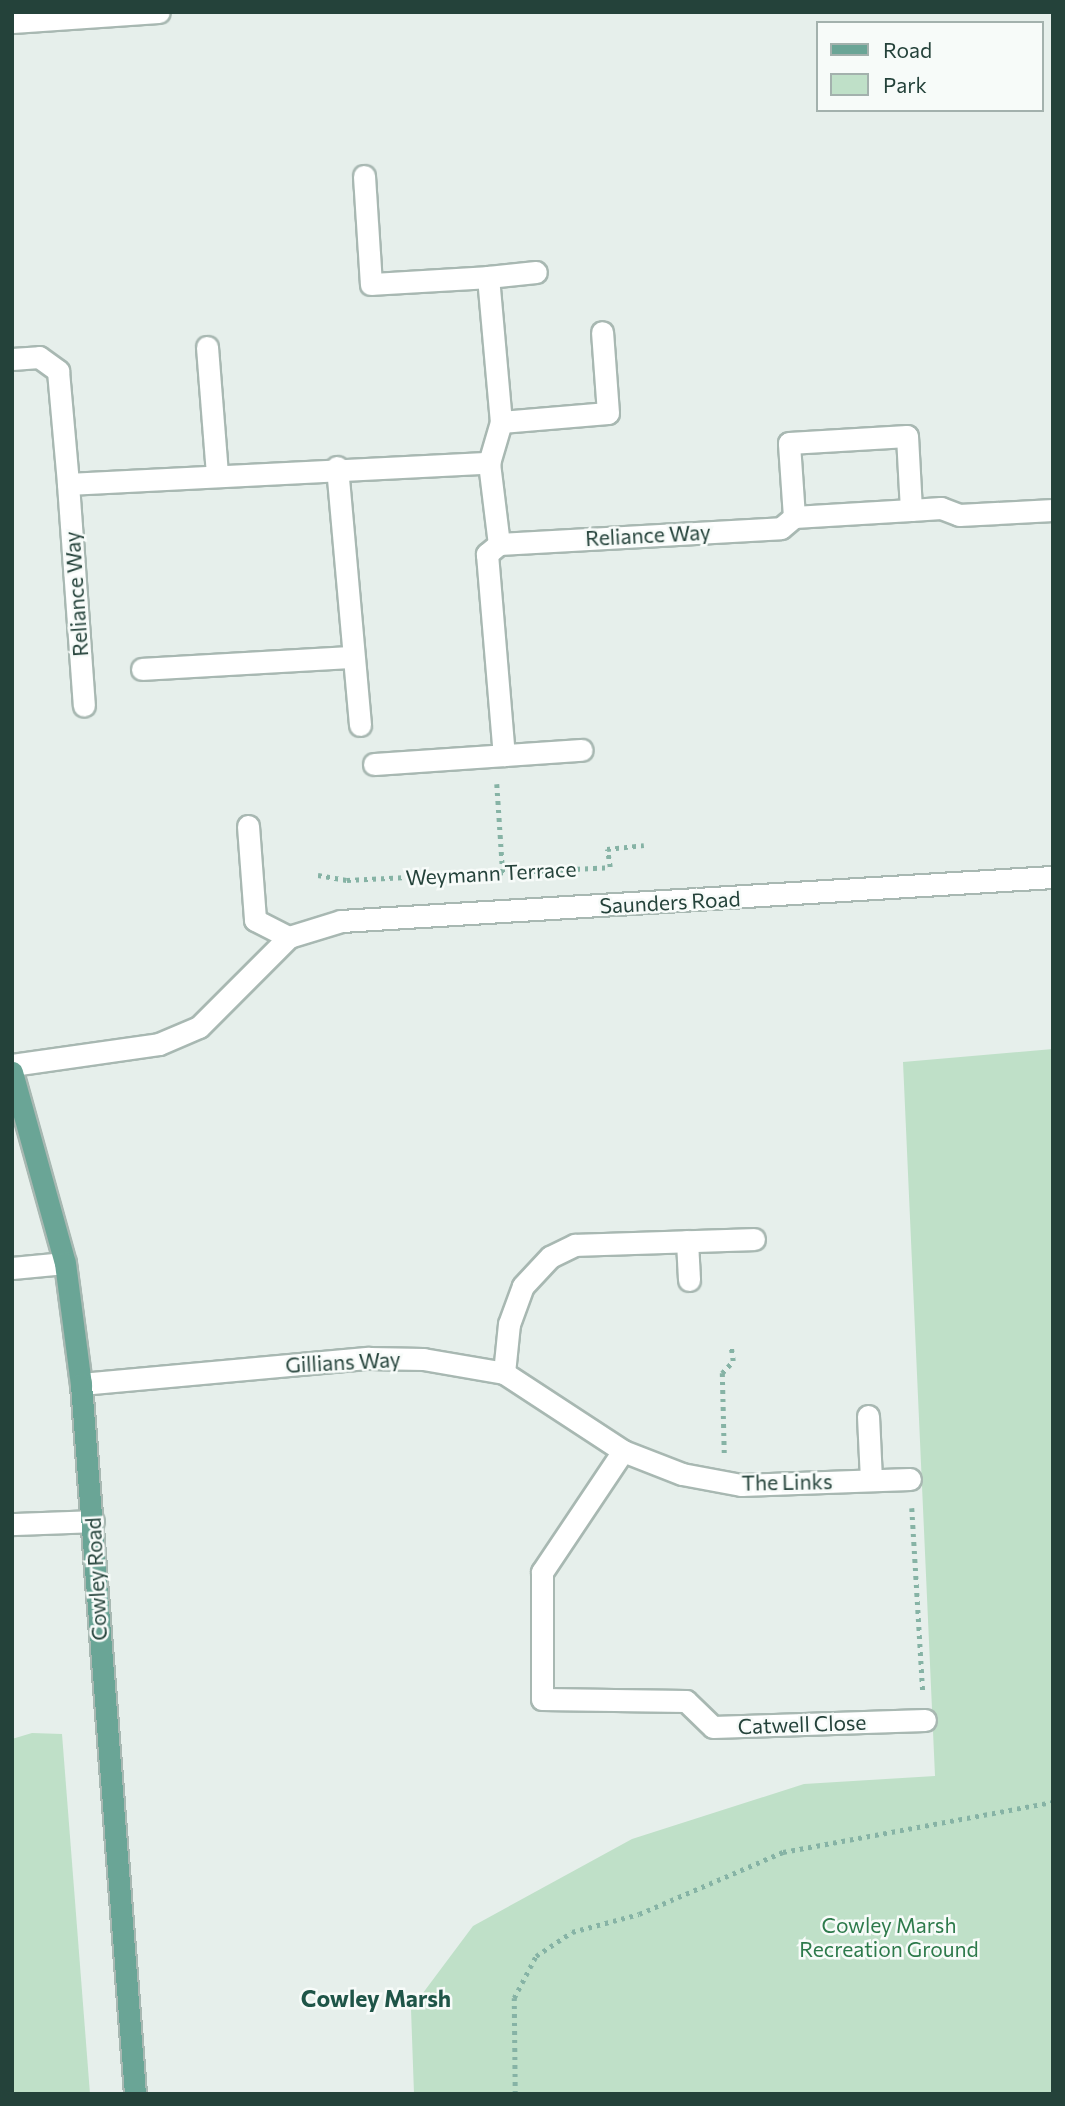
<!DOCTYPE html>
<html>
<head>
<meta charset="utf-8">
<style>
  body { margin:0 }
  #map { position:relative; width:1065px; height:2106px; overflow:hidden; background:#e6efeb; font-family:Commissioner,sans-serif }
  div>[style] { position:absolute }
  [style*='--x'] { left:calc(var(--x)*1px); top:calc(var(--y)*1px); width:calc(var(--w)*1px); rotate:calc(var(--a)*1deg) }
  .green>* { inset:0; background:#bfe0c8 }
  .path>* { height:4.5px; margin-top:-2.25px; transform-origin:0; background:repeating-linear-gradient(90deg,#86b3a5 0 3.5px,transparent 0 8.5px) }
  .roads { filter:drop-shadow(2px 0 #a8b8b2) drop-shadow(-2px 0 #a8b8b2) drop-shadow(0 2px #a8b8b2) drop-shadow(0 -2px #a8b8b2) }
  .minor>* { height:21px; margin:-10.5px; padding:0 10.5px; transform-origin:10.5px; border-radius:10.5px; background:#fff }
  .major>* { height:21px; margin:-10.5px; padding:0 10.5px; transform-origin:10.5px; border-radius:10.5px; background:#6aa596 }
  span { translate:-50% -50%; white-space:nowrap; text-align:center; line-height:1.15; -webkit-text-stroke:5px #f7fbf9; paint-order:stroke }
  .street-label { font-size:21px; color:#24423a }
  .park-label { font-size:21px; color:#2d7a4b }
  .neighbourhood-label { font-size:23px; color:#1f5548; font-weight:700 }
  .frame { position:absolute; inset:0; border:14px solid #24423a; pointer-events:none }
  .legend { position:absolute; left:816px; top:21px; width:228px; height:91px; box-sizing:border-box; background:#f7fbf9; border:2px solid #a3b1ad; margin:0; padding:9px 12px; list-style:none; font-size:21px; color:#24423a }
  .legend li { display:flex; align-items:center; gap:14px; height:35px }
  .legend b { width:35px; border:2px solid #a3b1ad }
</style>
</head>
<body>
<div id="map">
  <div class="green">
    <div style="clip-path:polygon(1053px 1049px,1053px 2094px,414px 2094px,411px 2009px,473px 1926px,632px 1839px,804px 1784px,935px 1776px,903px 1062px)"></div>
    <div style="clip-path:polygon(32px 1733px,62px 1734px,90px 2094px,12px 2094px,12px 1739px)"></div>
  </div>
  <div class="path">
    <div style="--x:497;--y:784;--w:90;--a:86.2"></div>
    <div style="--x:318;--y:875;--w:29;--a:10"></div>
    <div style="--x:347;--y:880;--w:263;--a:-2.8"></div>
    <div style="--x:610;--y:867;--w:18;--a:-99"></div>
    <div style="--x:607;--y:849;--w:37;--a:-6"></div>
    <div style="--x:724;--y:1453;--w:80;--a:-91.4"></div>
    <div style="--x:722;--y:1373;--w:16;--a:-47"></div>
    <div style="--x:733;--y:1361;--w:14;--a:-98"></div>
    <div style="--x:912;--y:1508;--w:186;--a:86.6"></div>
    <div style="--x:515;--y:2094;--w:96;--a:-90.6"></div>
    <div style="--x:514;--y:1998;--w:47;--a:-62.4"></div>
    <div style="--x:536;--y:1956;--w:43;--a:-33.7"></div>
    <div style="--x:572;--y:1932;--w:69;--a:-15"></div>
    <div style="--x:639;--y:1914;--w:157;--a:-23.3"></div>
    <div style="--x:783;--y:1852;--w:275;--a:-10.5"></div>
  </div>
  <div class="roads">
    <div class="minor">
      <div style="--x:12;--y:22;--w:147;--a:-3.9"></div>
      <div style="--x:364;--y:176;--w:108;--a:86.3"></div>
      <div style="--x:371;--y:284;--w:117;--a:-3.4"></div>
      <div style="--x:488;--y:277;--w:146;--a:84.9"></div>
      <div style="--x:501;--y:422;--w:107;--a:-4.8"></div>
      <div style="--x:608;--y:413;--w:81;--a:-94.2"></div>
      <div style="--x:488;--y:277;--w:48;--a:-5.9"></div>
      <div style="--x:207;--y:347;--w:127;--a:85.5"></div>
      <div style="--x:12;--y:359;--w:27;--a:-4"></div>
      <div style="--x:39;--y:357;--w:24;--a:36"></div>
      <div style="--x:58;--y:371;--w:113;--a:84.9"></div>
      <div style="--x:68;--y:484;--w:422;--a:-2.9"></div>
      <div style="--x:489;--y:463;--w:82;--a:83"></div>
      <div style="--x:499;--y:544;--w:16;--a:140"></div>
      <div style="--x:487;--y:554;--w:202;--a:85.2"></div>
      <div style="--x:489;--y:463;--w:43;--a:-73.7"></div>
      <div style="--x:337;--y:467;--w:259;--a:84.9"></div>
      <div style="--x:68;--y:484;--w:222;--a:85.9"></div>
      <div style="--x:794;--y:517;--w:74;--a:-93.9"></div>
      <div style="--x:789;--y:443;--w:118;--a:-3.4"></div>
      <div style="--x:907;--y:436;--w:74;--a:86.9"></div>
      <div style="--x:499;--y:544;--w:282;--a:-3.2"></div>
      <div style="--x:781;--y:528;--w:17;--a:-40"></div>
      <div style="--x:794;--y:517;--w:117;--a:-3.4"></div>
      <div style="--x:911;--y:510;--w:30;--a:-4"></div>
      <div style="--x:941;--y:508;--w:19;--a:21"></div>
      <div style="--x:959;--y:515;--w:94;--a:-3"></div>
      <div style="--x:142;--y:669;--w:211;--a:-3.3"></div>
      <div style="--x:374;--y:764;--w:208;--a:-3.9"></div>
      <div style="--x:248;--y:826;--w:94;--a:85.7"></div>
      <div style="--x:255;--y:920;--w:38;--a:27"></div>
      <div style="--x:12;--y:1065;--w:148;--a:-8.1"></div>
      <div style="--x:159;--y:1044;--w:43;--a:-23"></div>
      <div style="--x:199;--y:1027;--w:127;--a:-45"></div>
      <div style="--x:289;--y:937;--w:54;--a:-17.1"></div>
      <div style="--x:341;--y:921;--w:713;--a:-3.54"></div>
      <div style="--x:687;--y:1241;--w:39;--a:87"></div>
      <div style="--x:12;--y:1268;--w:53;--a:-5.4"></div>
      <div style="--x:504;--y:1373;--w:49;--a:-84.2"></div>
      <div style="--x:509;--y:1324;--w:40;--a:-69.8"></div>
      <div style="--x:523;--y:1286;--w:40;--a:-47"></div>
      <div style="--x:550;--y:1257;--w:28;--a:-26"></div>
      <div style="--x:575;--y:1245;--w:179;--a:-1.9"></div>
      <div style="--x:81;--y:1384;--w:289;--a:-5.2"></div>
      <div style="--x:369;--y:1358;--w:54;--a:1.1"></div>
      <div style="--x:423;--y:1359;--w:82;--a:9.8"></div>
      <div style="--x:504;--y:1373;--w:142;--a:33.2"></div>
      <div style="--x:623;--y:1451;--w:63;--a:21.3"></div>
      <div style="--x:682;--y:1474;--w:60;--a:10.6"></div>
      <div style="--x:741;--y:1485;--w:169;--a:-2"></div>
      <div style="--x:868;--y:1416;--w:64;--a:87.3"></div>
      <div style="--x:623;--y:1451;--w:146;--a:123.8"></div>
      <div style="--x:542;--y:1572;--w:127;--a:90"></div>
      <div style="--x:542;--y:1699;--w:144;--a:0.8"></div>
      <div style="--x:686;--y:1701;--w:37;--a:44"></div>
      <div style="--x:713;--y:1727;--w:212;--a:-1.9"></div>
      <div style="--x:12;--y:1524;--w:81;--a:-2.1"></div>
    </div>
    <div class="major">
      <div style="--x:12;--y:1072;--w:198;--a:74.5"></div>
      <div style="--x:65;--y:1263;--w:122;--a:82.5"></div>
      <div style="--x:81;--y:1384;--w:712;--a:85.65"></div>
    </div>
  </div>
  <div class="street-label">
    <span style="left:648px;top:535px;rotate:-3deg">Reliance Way</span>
    <span style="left:76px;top:594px;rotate:-94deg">Reliance Way</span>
    <span style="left:491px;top:873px;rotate:-3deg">Weymann Terrace</span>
    <span style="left:670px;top:902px;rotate:-3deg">Saunders Road</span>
    <span style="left:343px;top:1362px;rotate:-3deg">Gillians Way</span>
    <span style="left:787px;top:1482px;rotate:-1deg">The Links</span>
    <span style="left:96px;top:1579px;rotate:-93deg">Cowley Road</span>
    <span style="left:802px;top:1724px;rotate:-2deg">Catwell Close</span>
  </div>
  <div class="park-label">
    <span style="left:889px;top:1937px">Cowley Marsh<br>Recreation Ground</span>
  </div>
  <div class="neighbourhood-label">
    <span style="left:376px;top:1998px">Cowley Marsh</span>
  </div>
  <div class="frame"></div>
  <ul class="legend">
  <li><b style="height:9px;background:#6aa596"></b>Road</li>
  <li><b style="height:19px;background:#bfe0c8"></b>Park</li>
  </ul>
</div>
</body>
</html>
